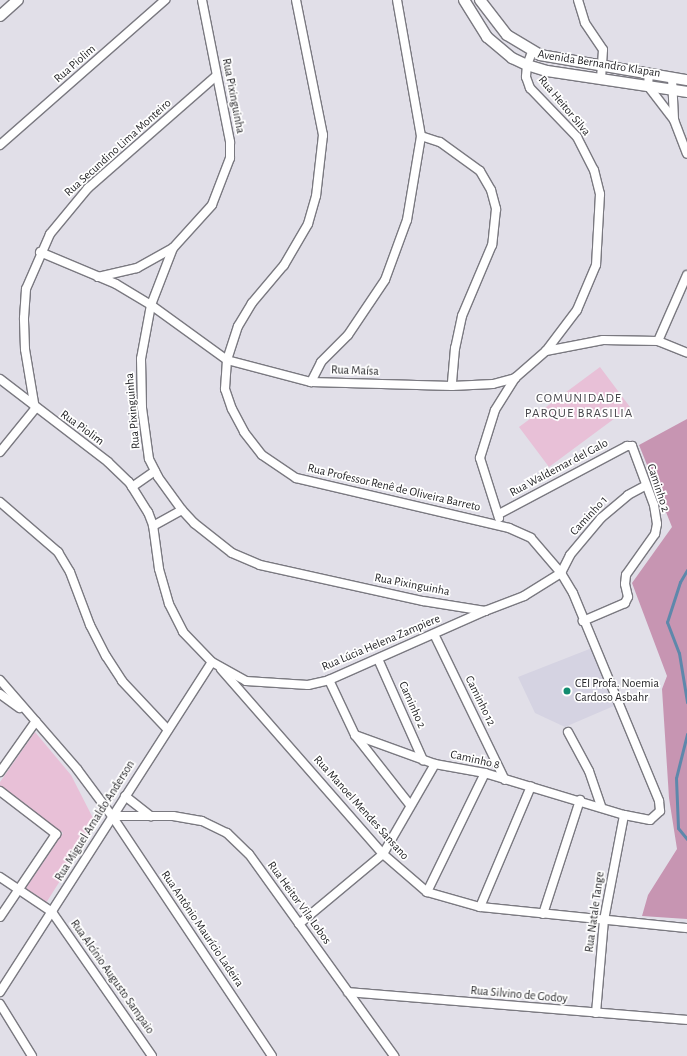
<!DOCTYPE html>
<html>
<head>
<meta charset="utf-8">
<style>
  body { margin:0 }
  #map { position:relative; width:687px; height:1056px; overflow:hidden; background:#e1dfe8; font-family:"Alegreya Sans",sans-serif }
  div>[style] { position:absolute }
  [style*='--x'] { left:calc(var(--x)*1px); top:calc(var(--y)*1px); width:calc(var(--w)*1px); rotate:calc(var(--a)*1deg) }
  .built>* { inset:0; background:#d5d3e2 }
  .green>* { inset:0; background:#e8c0d7 }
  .forest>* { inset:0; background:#c795b2 }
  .stream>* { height:3px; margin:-1.5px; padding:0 1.5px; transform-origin:1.5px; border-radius:1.5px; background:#5e88ab }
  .roads { filter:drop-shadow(1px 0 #7a7980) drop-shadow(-1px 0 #7a7980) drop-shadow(0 1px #7a7980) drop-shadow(0 -1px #7a7980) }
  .minor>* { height:8px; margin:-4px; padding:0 4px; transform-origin:4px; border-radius:4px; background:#fff }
  .tertiary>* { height:10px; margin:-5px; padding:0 5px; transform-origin:5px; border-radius:5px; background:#fff }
  .dots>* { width:11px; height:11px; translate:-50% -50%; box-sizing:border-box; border:2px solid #fff; border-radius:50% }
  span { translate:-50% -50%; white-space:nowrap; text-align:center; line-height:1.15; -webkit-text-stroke:3.5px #fff; paint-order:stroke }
  .street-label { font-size:12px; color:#262629 }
  .poi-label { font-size:12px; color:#262629 }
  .left { translate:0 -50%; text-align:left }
  .neighbourhood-label { font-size:13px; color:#48474d; letter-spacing:1px }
</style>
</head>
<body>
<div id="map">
  <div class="built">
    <div style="clip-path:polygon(592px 648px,616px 705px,565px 727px,535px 713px,518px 677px)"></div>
  </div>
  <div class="green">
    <div style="clip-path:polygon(600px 367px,630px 407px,549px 467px,519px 427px)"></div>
    <div style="clip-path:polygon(35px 732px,71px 775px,96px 824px,46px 903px,24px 891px,63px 833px,0 787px,0 782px)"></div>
  </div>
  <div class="forest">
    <div style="clip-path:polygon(687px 419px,687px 919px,642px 916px,648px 895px,677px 849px,669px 798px,662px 689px,667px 676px,632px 583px,672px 527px,639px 445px)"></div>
  </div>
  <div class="stream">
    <div style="--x:687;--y:570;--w:14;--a:120"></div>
    <div style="--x:680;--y:582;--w:42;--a:108"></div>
    <div style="--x:667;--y:622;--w:33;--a:69"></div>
    <div style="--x:679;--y:653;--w:50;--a:80.7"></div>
    <div style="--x:687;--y:734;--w:45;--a:104"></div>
    <div style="--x:676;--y:778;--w:50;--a:87.7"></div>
    <div style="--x:678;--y:828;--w:14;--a:51"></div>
  </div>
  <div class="roads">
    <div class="minor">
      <div style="--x:202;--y:0;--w:145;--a:78.8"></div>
      <div style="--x:230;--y:142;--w:16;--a:90"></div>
      <div style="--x:230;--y:158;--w:50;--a:111"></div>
      <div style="--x:212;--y:205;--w:58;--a:132.2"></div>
      <div style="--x:173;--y:248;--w:61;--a:111.1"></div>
      <div style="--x:151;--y:305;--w:55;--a:100.5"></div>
      <div style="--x:141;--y:359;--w:49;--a:88.8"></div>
      <div style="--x:142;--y:408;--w:51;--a:82.2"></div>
      <div style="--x:149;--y:459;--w:20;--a:63"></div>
      <div style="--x:158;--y:477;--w:41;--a:54"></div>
      <div style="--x:182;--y:510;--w:18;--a:47"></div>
      <div style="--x:194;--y:523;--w:48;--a:38.3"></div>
      <div style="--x:232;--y:553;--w:30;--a:23"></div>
      <div style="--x:260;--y:565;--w:167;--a:12.5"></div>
      <div style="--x:423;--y:601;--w:63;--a:9.2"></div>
      <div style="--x:296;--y:0;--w:138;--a:78.7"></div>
      <div style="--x:323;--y:135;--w:61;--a:96.5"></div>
      <div style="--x:316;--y:196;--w:29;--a:106"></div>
      <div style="--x:308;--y:224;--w:48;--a:120.3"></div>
      <div style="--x:284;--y:265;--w:50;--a:130.1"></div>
      <div style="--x:252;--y:303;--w:27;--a:121"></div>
      <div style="--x:238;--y:326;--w:36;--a:108"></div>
      <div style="--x:227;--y:360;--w:29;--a:94"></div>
      <div style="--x:225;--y:389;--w:21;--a:71"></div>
      <div style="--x:232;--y:409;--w:26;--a:62"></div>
      <div style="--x:244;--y:432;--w:29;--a:52"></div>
      <div style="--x:262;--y:455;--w:41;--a:34.1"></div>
      <div style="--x:296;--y:478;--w:219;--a:13.2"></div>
      <div style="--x:509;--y:528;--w:24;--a:24"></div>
      <div style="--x:531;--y:538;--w:46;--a:49.4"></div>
      <div style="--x:561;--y:573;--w:23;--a:59"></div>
      <div style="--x:573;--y:593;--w:225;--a:67.5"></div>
      <div style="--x:659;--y:801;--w:10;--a:84"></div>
      <div style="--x:660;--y:811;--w:13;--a:138"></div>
      <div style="--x:650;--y:820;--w:26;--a:-169"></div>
      <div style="--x:624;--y:815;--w:145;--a:-163.2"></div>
      <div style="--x:485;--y:773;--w:51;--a:-169.8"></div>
      <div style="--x:435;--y:764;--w:85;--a:-160.1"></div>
      <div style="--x:355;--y:735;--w:61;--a:-115.3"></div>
      <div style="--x:578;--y:0;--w:24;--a:73"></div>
      <div style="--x:585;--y:23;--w:32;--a:56"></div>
      <div style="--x:603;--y:50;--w:29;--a:94"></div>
      <div style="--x:532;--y:52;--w:14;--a:111"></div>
      <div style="--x:527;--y:65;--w:12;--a:95"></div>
      <div style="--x:526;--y:77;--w:12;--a:70"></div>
      <div style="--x:530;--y:88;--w:68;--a:46.2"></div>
      <div style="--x:577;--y:137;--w:37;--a:63"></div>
      <div style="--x:594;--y:170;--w:25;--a:76"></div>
      <div style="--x:600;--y:194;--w:71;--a:93.2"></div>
      <div style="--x:596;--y:265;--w:49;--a:112.9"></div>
      <div style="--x:577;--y:310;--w:51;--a:127.1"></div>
      <div style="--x:649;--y:74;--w:12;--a:95"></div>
      <div style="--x:648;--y:86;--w:43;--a:52.6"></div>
      <div style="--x:674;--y:120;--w:36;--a:69"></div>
      <div style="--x:672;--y:78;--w:41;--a:87.2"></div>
      <div style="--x:421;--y:136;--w:20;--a:18"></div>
      <div style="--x:440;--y:142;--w:49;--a:35.9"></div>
      <div style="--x:480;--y:171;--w:22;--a:60"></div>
      <div style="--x:491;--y:190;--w:20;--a:75"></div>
      <div style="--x:496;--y:209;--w:36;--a:96"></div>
      <div style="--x:492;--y:245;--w:77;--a:112.9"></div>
      <div style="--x:462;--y:316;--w:33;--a:102"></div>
      <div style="--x:455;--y:348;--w:38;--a:95"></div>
      <div style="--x:0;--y:145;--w:220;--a:-41.3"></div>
      <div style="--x:40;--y:252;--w:82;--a:22.8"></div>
      <div style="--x:116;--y:284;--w:41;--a:31"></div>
      <div style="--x:151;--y:305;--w:94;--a:35.9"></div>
      <div style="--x:227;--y:360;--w:87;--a:14.7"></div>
      <div style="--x:311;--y:382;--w:141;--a:1.6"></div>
      <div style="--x:452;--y:386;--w:41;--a:-2.8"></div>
      <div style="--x:493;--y:384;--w:23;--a:-15"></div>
      <div style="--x:515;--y:378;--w:41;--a:-41.1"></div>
      <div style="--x:546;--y:351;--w:58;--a:-10.9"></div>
      <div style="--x:603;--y:340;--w:55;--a:1"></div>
      <div style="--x:658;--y:341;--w:31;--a:22"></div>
      <div style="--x:98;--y:277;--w:40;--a:-13"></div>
      <div style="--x:137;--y:268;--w:41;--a:-29.1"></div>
      <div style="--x:658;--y:341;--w:72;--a:-66.3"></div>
      <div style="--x:0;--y:379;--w:136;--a:37.5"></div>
      <div style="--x:108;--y:462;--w:29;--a:44"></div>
      <div style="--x:129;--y:482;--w:36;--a:58"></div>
      <div style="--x:148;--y:512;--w:14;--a:69"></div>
      <div style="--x:153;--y:525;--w:44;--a:82.2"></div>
      <div style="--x:159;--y:569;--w:36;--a:74"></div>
      <div style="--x:169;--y:604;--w:31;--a:63"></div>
      <div style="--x:183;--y:632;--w:42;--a:46"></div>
      <div style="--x:212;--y:662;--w:39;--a:29"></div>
      <div style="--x:246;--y:681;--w:62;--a:3.7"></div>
      <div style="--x:308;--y:685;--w:22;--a:-13"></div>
      <div style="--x:329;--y:680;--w:171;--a:-23.9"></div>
      <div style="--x:485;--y:611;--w:42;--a:-21"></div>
      <div style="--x:524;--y:596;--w:44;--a:-31.9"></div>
      <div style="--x:561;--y:573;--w:20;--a:-63"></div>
      <div style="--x:570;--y:555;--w:48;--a:-50"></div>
      <div style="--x:601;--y:518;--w:35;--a:-40"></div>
      <div style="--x:628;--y:495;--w:19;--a:-28"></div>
      <div style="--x:311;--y:382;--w:22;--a:-63"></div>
      <div style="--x:321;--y:362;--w:38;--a:-45"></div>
      <div style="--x:348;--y:335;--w:66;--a:-56.1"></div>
      <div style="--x:385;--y:280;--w:64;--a:-69.9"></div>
      <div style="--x:407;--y:220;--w:85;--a:-80.5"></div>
      <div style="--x:421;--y:136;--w:138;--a:-100"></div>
      <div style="--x:0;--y:452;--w:55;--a:-50.9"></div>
      <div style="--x:35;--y:409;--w:61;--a:-99.5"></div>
      <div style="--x:25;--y:349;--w:31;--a:-92"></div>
      <div style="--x:24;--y:318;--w:29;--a:-86"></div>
      <div style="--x:26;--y:289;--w:60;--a:-66.4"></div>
      <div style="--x:50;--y:234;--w:60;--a:-50.4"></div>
      <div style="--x:88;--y:188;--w:170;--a:-41.2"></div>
      <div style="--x:132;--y:487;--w:28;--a:-35"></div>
      <div style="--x:0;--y:502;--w:77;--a:40.8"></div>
      <div style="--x:58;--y:552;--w:23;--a:59"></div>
      <div style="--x:70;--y:572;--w:57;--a:69.3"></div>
      <div style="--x:90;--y:625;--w:35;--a:63"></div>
      <div style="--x:106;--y:656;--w:30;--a:57"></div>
      <div style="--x:122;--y:681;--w:67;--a:46.8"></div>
      <div style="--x:499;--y:514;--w:145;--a:-28"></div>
      <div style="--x:627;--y:446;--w:5;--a:0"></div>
      <div style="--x:632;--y:446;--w:63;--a:69.6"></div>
      <div style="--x:654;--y:505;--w:19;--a:81"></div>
      <div style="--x:657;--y:524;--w:10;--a:101"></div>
      <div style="--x:655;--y:534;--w:50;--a:125.3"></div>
      <div style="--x:626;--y:575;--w:9;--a:96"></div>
      <div style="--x:625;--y:584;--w:13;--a:77"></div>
      <div style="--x:628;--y:597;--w:7;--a:117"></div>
      <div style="--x:625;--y:603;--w:46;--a:156.8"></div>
      <div style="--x:499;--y:518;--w:63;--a:-107.6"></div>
      <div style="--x:480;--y:458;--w:50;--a:-72.6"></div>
      <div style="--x:495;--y:410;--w:38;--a:-58"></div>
      <div style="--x:153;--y:526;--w:33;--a:-29"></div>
      <div style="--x:434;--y:634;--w:162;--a:64.1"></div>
      <div style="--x:378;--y:659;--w:111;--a:66"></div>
      <div style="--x:221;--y:669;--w:246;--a:48.8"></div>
      <div style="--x:383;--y:854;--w:58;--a:40.8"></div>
      <div style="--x:427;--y:892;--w:55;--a:15.8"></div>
      <div style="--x:480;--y:907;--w:208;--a:5.8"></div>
      <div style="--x:0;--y:680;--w:118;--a:49.1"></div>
      <div style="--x:77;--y:769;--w:59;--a:53.3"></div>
      <div style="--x:112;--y:816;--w:288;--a:56.3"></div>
      <div style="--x:0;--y:694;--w:24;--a:36"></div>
      <div style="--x:568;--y:732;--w:44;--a:61.7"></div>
      <div style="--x:589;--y:771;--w:37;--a:71"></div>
      <div style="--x:355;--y:735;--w:89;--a:51.8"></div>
      <div style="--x:0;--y:772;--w:62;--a:-54.8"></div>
      <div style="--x:0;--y:791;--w:71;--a:37.5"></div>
      <div style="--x:56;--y:834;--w:100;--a:124"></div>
      <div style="--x:125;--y:796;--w:33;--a:38"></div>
      <div style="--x:112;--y:816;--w:61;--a:0"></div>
      <div style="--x:173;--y:816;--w:29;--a:10"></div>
      <div style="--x:202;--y:821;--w:28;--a:26"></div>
      <div style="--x:227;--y:833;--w:30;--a:44"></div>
      <div style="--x:249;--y:854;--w:249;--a:54.3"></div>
      <div style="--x:0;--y:877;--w:63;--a:33.9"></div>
      <div style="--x:52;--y:912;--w:175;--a:55.2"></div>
      <div style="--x:427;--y:892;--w:132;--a:-64"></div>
      <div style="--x:480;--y:907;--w:131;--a:-67.1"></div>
      <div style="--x:543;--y:914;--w:120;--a:-72"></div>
      <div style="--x:299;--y:924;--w:109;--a:-39.8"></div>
      <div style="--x:383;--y:854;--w:104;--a:-60"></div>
      <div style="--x:0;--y:992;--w:392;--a:-57.3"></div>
      <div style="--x:348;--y:992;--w:340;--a:4.7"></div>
      <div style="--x:0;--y:1004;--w:61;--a:58.4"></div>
      <div style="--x:596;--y:1013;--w:93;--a:-85.1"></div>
      <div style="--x:604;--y:920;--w:107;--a:-79.2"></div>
    </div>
    <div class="tertiary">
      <div style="--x:464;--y:0;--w:44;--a:58.1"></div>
      <div style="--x:487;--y:37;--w:33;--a:40"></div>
      <div style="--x:512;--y:58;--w:17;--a:25"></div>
      <div style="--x:527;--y:65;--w:21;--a:17"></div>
      <div style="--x:547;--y:71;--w:142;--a:8.5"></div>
      <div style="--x:480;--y:0;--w:44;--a:52.4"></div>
      <div style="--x:507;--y:35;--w:39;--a:31"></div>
      <div style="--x:540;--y:55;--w:149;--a:9.7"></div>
      <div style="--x:0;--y:16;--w:24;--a:-42"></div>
    </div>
  </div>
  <div class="dots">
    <div style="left:567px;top:691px;background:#128c70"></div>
  </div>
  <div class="street-label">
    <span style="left:75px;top:64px;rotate:-41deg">Rua Piolim</span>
    <span style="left:599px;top:64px;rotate:9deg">Avenida Bernandro Klapan</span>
    <span style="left:233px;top:96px;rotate:79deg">Rua Pixinguinha</span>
    <span style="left:564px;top:106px;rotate:50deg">Rua Heitor Silva</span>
    <span style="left:118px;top:148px;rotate:-42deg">Rua Secundino Lima Monteiro</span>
    <span style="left:355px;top:371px;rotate:2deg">Rua Maísa</span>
    <span style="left:133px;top:411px;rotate:-95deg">Rua Pixinguinha</span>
    <span style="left:82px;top:428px;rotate:36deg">Rua Piolim</span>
    <span style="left:559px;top:468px;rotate:-28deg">Rua Waldemar del Galo</span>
    <span style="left:394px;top:488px;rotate:13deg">Rua Professor Renê de Oliveira Barreto</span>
    <span style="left:658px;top:488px;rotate:72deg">Caminho 2</span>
    <span style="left:589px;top:516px;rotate:-47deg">Caminho 1</span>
    <span style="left:412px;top:585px;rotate:11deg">Rua Pixinguinha</span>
    <span style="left:381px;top:643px;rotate:-23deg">Rua Lúcia Helena Zampiere</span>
    <span style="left:480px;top:701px;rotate:64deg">Caminho 12</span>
    <span style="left:412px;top:705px;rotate:66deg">Caminho 2</span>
    <span style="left:475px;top:760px;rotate:13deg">Caminho 8</span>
    <span style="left:361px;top:808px;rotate:48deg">Rua Manoel Mendes Sansano</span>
    <span style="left:95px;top:821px;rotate:-58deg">Rua Miguel Arnaldo Anderson</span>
    <span style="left:299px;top:903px;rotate:54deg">Rua Heitor Vila Lobos</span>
    <span style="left:595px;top:912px;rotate:-82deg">Rua Natale Tange</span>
    <span style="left:202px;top:929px;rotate:56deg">Rua Antônio Maurício Ladeira</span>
    <span style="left:112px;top:977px;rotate:55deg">Rua Alcínio Augusto Sampaio</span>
    <span style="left:519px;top:995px;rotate:5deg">Rua Silvino de Godoy</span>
  </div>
  <div class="poi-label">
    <span class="left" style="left:575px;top:691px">CEI Profa. Noemia<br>Cardoso Asbahr</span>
  </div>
  <div class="neighbourhood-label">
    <span style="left:579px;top:407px">COMUNIDADE<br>PARQUE BRASILIA</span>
  </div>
</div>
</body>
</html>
